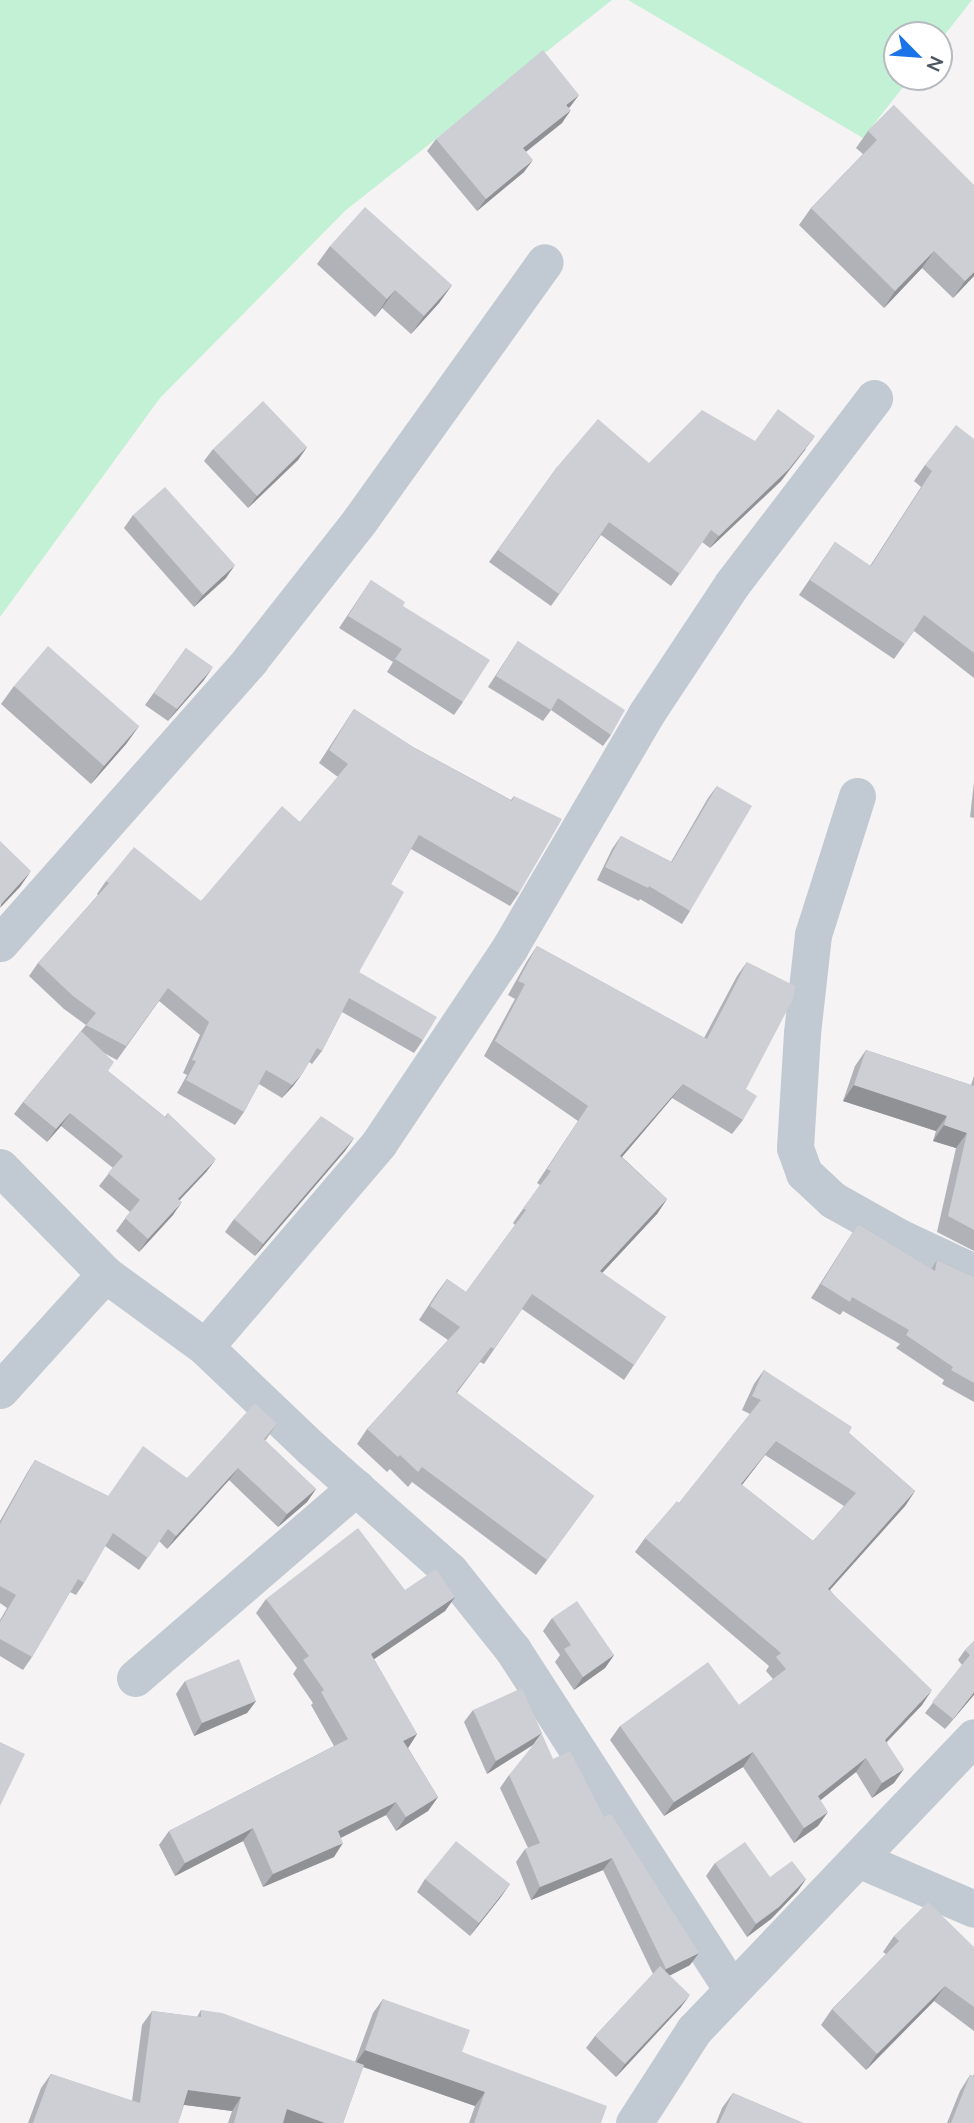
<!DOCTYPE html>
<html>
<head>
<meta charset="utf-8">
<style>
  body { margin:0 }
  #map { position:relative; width:974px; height:2123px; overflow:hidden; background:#f5f3f3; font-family:Mulish,sans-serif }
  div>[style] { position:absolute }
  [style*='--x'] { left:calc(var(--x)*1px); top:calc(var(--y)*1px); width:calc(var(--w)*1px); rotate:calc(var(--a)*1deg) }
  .green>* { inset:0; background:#c3f1d5 }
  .minor>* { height:37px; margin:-18.5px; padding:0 18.5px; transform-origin:18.5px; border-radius:18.5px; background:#c1cad2 }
  .wall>* { inset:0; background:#b0b2b7 }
  .shaded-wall>* { inset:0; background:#909195 }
  .building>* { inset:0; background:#cdcfd5 }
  span { translate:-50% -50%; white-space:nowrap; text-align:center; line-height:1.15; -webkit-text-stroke:6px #fff; paint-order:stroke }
  .north { position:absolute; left:883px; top:21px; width:70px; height:70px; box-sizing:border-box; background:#fff; border:2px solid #b7bbc0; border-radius:50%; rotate:115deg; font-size:19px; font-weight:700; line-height:28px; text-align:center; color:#4a5661 }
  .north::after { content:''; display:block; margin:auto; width:24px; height:32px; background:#1a73e8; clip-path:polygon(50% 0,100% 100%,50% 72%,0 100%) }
</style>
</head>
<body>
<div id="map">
  <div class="green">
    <div style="clip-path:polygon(0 0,612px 0,346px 210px,160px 398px,0 617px)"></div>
    <div style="clip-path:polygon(628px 0,972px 0,939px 42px,939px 35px,897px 35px,897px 77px,911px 77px,863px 138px)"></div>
  </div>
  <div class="minor">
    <div style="--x:857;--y:796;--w:146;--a:107.6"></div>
    <div style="--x:813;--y:935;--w:99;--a:96.4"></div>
    <div style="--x:802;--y:1033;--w:115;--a:93.5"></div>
    <div style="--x:795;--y:1148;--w:27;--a:70"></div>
    <div style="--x:804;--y:1173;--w:40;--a:43"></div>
    <div style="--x:833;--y:1200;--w:78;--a:29.2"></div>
    <div style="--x:901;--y:1238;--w:81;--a:25"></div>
    <div style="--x:0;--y:943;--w:378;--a:-48.5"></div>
    <div style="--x:250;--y:660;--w:178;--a:-51.8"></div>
    <div style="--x:360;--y:520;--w:317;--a:-54.4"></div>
    <div style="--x:0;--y:1167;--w:150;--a:45.5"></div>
    <div style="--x:105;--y:1274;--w:124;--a:36.1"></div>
    <div style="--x:205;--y:1347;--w:148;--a:43.6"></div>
    <div style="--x:312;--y:1449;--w:184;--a:41.5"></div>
    <div style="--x:450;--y:1571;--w:101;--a:51.4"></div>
    <div style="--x:513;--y:1650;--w:404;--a:57.2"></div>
    <div style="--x:205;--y:1347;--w:268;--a:-49.5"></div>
    <div style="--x:379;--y:1143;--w:236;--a:-56.2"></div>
    <div style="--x:510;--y:947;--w:270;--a:-59.7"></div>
    <div style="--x:646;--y:714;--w:156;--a:-56.5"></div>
    <div style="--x:732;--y:584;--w:234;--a:-52.6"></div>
    <div style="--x:0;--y:1390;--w:156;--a:-47.8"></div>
    <div style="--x:135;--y:1678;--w:292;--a:-40.8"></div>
    <div style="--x:858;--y:1859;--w:126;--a:23.3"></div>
    <div style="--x:634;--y:2123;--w:111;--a:-57.2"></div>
    <div style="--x:694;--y:2030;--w:405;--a:-46.3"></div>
  </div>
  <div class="wall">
    <div style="clip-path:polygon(894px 105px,974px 276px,953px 298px,922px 268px,884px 308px,799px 225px,811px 208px,863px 154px,856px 148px,868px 131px)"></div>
    <div style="clip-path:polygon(569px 108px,562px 123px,526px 152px,524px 172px,477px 211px,427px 151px,436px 139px)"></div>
    <div style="clip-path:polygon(330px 246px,452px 285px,439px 303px,411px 334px,382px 308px,375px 317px,317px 264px)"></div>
    <div style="clip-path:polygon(974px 439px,974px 678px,914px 631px,894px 659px,799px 595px,835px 542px,870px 566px,921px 487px,914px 481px,925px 465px)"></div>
    <div style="clip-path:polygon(755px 441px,806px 449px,781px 481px,710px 548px,702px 542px,671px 586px,601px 535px,551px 606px,489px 562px,557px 467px,649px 463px)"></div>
    <div style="clip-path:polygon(307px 447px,298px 460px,248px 508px,204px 461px,213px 449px)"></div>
    <div style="clip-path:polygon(133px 515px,226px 578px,194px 607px,124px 528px)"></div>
    <div style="clip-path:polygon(371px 580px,403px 606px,463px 702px,454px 715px,387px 672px,393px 662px,339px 628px)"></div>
    <div style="clip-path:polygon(518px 641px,611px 735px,603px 746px,551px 710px,543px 721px,488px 687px)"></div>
    <div style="clip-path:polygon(186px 648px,204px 680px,168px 721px,145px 705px)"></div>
    <div style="clip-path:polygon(14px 686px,139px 726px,126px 744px,91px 784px,1px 704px)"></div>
    <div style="clip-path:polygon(354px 709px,413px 747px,511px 800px,514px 796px,519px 893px,510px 906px,411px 849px,391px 884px,359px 972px,423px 1040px,414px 1053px,342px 1012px,322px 1051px,312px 1064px,309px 1062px,293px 1086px,282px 1098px,259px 1084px,244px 1112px,235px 1125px,177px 1093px,187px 1075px,183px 1073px,200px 1035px,159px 1001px,117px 1060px,104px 1053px,108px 1071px,165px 1117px,168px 1113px,207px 1171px,180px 1200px,173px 1215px,139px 1252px,116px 1231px,130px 1212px,99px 1186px,113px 1168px,61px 1126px,47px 1142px,14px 1114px,23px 1102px,86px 1025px,64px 1009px,29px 976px,38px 963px,98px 895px,97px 894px,106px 881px,201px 901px,300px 822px,338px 777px,319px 763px)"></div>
    <div style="clip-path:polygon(974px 782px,974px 818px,970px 817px)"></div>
    <div style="clip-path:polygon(717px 786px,690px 911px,682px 924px,640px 899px,639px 901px,597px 880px,612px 849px,621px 836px,671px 862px,708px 798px)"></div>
    <div style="clip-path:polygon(537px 946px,704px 1038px,737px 976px,747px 962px,746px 1089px,743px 1120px,732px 1134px,672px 1098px,622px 1157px,667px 1199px,657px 1214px,602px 1273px,666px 1317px,624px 1380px,522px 1309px,484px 1364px,480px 1362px,457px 1393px,594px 1496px,536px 1575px,412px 1482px,408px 1487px,390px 1469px,387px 1472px,357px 1444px,367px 1429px,448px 1340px,419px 1320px,436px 1294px,447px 1279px,466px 1292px,515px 1225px,513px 1223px,540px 1185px,537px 1183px,578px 1121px,484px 1056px,515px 999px,508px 995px,527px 961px)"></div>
    <div style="clip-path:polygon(866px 1050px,971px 1085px,974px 1076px,974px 1251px,937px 1232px,956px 1148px,933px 1141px,936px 1131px,843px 1101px,855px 1066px)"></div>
    <div style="clip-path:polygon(354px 1138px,345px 1151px,255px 1256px,225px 1232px,234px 1219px)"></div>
    <div style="clip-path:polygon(858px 1224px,931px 1269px,937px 1260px,974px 1277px,974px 1402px,942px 1384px,944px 1380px,896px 1348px,900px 1344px,843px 1311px,840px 1315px,811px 1298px)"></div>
    <div style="clip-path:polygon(evenodd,764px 1370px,849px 1433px,915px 1491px,905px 1506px,830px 1590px,922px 1705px,887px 1742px,894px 1783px,872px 1798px,856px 1772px,820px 1800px,818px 1826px,794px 1843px,743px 1767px,664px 1816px,610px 1740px,620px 1726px,739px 1705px,773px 1679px,766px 1671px,769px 1666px,635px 1552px,645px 1538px,679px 1503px,750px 1414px,742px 1410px,754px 1384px,764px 1370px,765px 1455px,844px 1506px,813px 1541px,742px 1485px,765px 1455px)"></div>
    <div style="clip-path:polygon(277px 1424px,265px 1441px,316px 1489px,307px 1502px,278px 1527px,229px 1480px,167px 1549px,159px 1541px,139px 1570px,105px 1546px,84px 1583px,76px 1595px,70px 1592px,32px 1657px,23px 1670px,0 1656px,0 1620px,7px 1608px,0 1603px,0 1521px,27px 1473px,35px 1460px,108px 1496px,187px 1478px)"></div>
    <div style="clip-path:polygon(405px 1590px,455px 1597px,445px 1611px,374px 1659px,417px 1734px,408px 1748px,438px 1797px,428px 1811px,396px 1831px,386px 1815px,341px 1838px,334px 1857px,263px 1887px,243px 1841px,175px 1876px,159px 1845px,169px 1831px,334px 1746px,311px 1705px,313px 1703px,293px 1674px,297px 1668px,256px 1613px,266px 1599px)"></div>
    <div style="clip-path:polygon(552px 1618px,614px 1655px,605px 1668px,574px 1690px,555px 1662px,560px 1655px,543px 1631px)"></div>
    <div style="clip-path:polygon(974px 1641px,967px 1702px,945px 1729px,925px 1713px,962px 1665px,958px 1660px,965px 1650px)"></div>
    <div style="clip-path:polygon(185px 1681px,256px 1701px,247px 1713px,194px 1736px,176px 1694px)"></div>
    <div style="clip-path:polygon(473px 1710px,542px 1733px,487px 1774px,464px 1722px)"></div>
    <div style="clip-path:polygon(553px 1759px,604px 1817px,690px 1965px,669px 1976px,681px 2007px,616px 2077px,586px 2048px,595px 2036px,653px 1974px,603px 1870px,531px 1900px,516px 1862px,525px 1849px,528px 1848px,500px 1788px,509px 1775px)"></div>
    <div style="clip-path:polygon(715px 1863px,770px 1877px,806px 1879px,797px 1892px,771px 1919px,747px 1937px,706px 1876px)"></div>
    <div style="clip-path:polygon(425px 1879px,510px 1884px,470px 1936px,417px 1892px)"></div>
    <div style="clip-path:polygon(894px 1936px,974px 1947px,974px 2031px,934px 2001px,866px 2070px,821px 2025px,832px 2009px,886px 1954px,883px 1952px)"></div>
    <div style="clip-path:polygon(383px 1999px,462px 2052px,601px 2123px,469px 2123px,475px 2106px,363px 2067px,343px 2123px,228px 2123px,232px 2111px,184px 2105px,178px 2123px,28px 2123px,41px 2088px,51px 2074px,132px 2101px,142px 2025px,152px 2011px,197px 2017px,201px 2010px,355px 2062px,373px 2013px)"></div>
    <div style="clip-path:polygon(974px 2074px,974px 2123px,947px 2123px,960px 2091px,970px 2075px,973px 2076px)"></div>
    <div style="clip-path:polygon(733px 2093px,803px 2123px,716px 2123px,722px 2108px)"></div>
  </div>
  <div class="shaded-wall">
    <div style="clip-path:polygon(579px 95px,570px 107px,557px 117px,566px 105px)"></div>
    <div style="clip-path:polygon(571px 110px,562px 123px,514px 161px,523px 148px)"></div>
    <div style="clip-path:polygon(533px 160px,524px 172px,477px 211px,486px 199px)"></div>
    <div style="clip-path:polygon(934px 251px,922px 268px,884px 308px,895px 291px)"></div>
    <div style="clip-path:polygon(974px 272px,974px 276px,953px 298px,965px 281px)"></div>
    <div style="clip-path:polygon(452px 285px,439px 303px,411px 334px,424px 316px)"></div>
    <div style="clip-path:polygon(395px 290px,382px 308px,375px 317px,387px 299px)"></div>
    <div style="clip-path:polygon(815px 436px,781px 481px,710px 548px,719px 536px)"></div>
    <div style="clip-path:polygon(307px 447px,298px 460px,248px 508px,257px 496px)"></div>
    <div style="clip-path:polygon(235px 565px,226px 578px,194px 607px,203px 595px)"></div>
    <div style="clip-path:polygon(213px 667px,204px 680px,168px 721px,177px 709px)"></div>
    <div style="clip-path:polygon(139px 726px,126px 744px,91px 784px,104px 766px)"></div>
    <div style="clip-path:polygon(31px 871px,20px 887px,0 908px,1px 904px)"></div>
    <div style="clip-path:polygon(303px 1073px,293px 1086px,282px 1098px,292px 1085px)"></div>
    <div style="clip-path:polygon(683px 1084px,672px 1098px,610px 1171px,620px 1156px)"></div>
    <div style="clip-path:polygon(854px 1085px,947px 1116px,936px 1131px,843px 1101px)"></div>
    <div style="clip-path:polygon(70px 1113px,61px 1126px,47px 1142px,56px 1129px)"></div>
    <div style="clip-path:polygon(944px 1125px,967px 1133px,956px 1148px,933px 1141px)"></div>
    <div style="clip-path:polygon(354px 1138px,345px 1151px,255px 1256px,263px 1244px)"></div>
    <div style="clip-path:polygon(216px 1159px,207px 1171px,169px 1211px,178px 1199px)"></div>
    <div style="clip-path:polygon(667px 1199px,657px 1214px,590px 1286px,600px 1271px)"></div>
    <div style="clip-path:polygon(182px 1202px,173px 1215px,139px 1252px,148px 1239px)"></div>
    <div style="clip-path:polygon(776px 1441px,765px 1455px,731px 1499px,741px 1484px)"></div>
    <div style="clip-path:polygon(238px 1468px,229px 1480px,167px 1549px,176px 1536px)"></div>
    <div style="clip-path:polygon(316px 1489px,307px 1502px,278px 1527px,287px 1514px)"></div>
    <div style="clip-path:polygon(915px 1491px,905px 1506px,818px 1603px,828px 1589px)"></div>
    <div style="clip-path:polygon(455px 1597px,445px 1611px,361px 1668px,371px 1654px)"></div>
    <div style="clip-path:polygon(614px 1655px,605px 1668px,574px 1690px,583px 1677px)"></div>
    <div style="clip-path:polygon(932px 1690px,922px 1705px,875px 1754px,885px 1740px)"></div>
    <div style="clip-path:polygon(974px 1692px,974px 1695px,945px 1729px,953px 1719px)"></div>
    <div style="clip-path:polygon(256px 1701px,247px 1713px,194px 1736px,202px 1723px)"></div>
    <div style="clip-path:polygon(542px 1733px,533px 1745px,487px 1774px,496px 1761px)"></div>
    <div style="clip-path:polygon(417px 1734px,408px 1748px,403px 1741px)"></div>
    <div style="clip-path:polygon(753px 1752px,743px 1767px,664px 1816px,674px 1802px)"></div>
    <div style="clip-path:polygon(866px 1758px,856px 1772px,807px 1811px,818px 1796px)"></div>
    <div style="clip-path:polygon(904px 1769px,894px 1783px,872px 1798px,882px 1783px)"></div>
    <div style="clip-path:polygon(438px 1797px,428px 1811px,396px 1831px,406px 1817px)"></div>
    <div style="clip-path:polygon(396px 1802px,386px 1815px,328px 1844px,338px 1831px)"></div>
    <div style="clip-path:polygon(828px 1812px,818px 1826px,794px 1843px,804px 1828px)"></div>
    <div style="clip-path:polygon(253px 1828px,243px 1841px,175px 1876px,185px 1863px)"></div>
    <div style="clip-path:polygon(343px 1843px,334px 1857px,263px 1887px,273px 1874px)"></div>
    <div style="clip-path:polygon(612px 1858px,603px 1870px,531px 1900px,540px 1887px)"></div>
    <div style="clip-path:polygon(806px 1879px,797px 1892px,771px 1919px,747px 1937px,756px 1924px)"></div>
    <div style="clip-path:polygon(510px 1884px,501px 1897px,470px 1936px,479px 1923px)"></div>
    <div style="clip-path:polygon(699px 1953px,690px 1965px,657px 1982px,666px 1969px)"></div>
    <div style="clip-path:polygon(945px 1986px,934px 2001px,866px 2070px,877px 2054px)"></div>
    <div style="clip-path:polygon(690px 1995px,681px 2007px,616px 2077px,625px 2064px)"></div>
    <div style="clip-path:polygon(365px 2050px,485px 2092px,475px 2106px,355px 2064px)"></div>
    <div style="clip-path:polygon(188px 2090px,241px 2097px,232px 2111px,178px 2104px)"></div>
    <div style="clip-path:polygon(287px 2109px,325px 2123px,277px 2123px)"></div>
  </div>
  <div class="building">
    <div style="clip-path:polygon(543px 50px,579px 95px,566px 105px,571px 110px,523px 148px,533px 160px,486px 199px,436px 139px)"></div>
    <div style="clip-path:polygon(894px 105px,974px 185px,974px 272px,965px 281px,934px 251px,895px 291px,811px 208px,877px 140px,868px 131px)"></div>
    <div style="clip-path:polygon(365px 207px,452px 285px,424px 316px,395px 290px,387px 299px,330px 246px)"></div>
    <div style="clip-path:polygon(263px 401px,307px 447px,257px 496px,213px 449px)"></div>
    <div style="clip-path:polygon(778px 409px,815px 436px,789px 469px,719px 536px,711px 530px,680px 574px,609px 522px,559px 594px,498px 550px,557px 467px,598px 419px,649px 463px,702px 410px,755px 441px)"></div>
    <div style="clip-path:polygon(956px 425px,974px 439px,974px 653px,924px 615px,905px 644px,810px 580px,835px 542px,871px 566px,932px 471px,925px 465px)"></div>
    <div style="clip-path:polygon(165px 487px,235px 565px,203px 595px,133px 515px)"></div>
    <div style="clip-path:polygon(371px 580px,405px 602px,403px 606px,490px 660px,463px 702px,395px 659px,402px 649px,348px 616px)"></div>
    <div style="clip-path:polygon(518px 641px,625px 710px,611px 735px,558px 698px,551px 710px,496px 676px)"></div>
    <div style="clip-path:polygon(48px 646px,139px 726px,104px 766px,14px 686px)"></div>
    <div style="clip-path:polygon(186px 648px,213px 667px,177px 709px,154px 693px)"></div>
    <div style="clip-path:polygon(354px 709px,413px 747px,512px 801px,514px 796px,562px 819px,519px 893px,419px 835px,391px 884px,404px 892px,359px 972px,437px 1017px,423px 1040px,349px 998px,322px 1051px,317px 1048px,303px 1073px,292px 1085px,266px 1070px,244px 1112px,186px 1080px,196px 1061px,192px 1060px,209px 1022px,168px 988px,126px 1046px,86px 1025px,96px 1013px,73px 996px,38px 963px,109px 883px,106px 881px,134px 847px,201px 901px,282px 806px,300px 822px,348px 764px,329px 750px)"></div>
    <div style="clip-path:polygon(717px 786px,752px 806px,690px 911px,649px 886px,648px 888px,605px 867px,621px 836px,672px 862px)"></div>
    <div style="clip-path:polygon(0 841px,31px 871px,1px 904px,0 903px)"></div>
    <div style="clip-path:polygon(537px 946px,707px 1039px,747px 962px,795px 986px,793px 999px,746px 1089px,757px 1096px,743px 1120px,683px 1084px,620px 1156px,667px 1199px,600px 1271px,666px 1317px,634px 1365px,532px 1294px,494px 1349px,491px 1347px,456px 1392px,594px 1496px,547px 1560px,422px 1467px,418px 1472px,400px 1455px,398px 1457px,367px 1429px,460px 1327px,430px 1306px,447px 1279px,466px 1292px,526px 1210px,523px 1208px,551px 1171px,547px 1169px,588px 1106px,495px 1041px,525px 984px,518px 981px)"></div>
    <div style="clip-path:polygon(81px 1031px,114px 1062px,108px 1071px,166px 1118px,168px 1113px,216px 1159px,178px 1199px,182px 1202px,148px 1239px,125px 1218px,140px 1200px,108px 1173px,123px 1156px,70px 1113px,56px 1129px,23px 1102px)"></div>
    <div style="clip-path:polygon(866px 1050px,974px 1086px,974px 1230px,948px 1216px,967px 1133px,944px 1125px,947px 1116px,854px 1085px)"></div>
    <div style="clip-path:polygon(321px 1116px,354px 1138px,263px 1244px,234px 1219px)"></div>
    <div style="clip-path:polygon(858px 1224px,935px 1271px,937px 1260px,974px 1277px,974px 1383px,951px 1370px,953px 1367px,906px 1335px,909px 1330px,852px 1297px,850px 1302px,821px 1284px)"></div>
    <div style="clip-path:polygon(evenodd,764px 1370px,852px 1427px,849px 1433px,915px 1491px,828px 1589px,932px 1690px,885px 1740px,904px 1769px,882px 1783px,866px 1758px,818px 1796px,828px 1812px,804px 1828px,753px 1752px,674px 1802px,620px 1726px,708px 1662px,739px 1705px,786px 1669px,776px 1657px,781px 1653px,645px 1538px,677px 1501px,679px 1503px,761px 1400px,752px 1396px,764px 1370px,776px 1441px,856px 1493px,813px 1541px,741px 1484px,776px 1441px)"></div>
    <div style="clip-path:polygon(255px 1403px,277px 1424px,264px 1439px,316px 1489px,287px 1514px,238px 1468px,176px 1536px,168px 1529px,148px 1558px,113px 1533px,84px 1583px,78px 1579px,32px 1657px,0 1639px,0 1622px,16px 1595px,0 1586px,0 1524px,35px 1460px,108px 1496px,143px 1446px,187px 1478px)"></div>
    <div style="clip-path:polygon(358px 1528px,405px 1590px,436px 1569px,455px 1597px,371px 1654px,417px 1734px,403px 1741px,438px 1797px,406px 1817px,396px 1802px,338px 1831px,343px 1843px,273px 1874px,253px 1828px,185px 1863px,169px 1831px,348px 1739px,321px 1692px,324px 1690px,303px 1660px,309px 1656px,266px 1599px)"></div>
    <div style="clip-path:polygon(577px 1601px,614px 1655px,583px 1677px,564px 1649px,571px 1645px,552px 1618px)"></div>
    <div style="clip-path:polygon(974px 1641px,974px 1692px,953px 1719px,932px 1702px,970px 1655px,965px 1650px)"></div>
    <div style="clip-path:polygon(239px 1659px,256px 1701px,202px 1723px,185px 1681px)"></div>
    <div style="clip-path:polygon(522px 1688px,542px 1733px,496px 1761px,473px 1710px)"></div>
    <div style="clip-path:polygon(542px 1734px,553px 1759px,570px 1751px,604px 1817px,611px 1814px,699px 1953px,666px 1969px,612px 1858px,540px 1887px,525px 1849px,540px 1843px,509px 1775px)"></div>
    <div style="clip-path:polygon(0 1742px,25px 1754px,0 1806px)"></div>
    <div style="clip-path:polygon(456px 1841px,510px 1884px,479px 1923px,425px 1879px)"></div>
    <div style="clip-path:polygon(745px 1842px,770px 1877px,792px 1861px,806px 1879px,779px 1907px,756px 1924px,715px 1863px)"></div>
    <div style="clip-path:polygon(928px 1902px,974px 1947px,974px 2007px,945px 1986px,877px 2054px,832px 2009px,899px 1941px,894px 1936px)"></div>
    <div style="clip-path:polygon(660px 1966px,690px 1995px,625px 2064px,595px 2036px)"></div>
    <div style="clip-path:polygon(383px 1999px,470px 2030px,462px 2052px,607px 2106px,601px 2123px,474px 2123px,485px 2092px,365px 2050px)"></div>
    <div style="clip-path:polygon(201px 2010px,222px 2013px,364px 2065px,343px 2123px,325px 2123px,287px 2109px,283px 2123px,234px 2123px,241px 2097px,188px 2090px,178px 2123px,33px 2123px,51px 2074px,140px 2103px,152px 2011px,201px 2017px)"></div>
    <div style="clip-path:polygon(970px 2075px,974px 2077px,974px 2123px,951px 2123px)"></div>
    <div style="clip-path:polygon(733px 2093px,803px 2123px,719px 2123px)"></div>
  </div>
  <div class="north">N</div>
</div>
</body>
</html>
